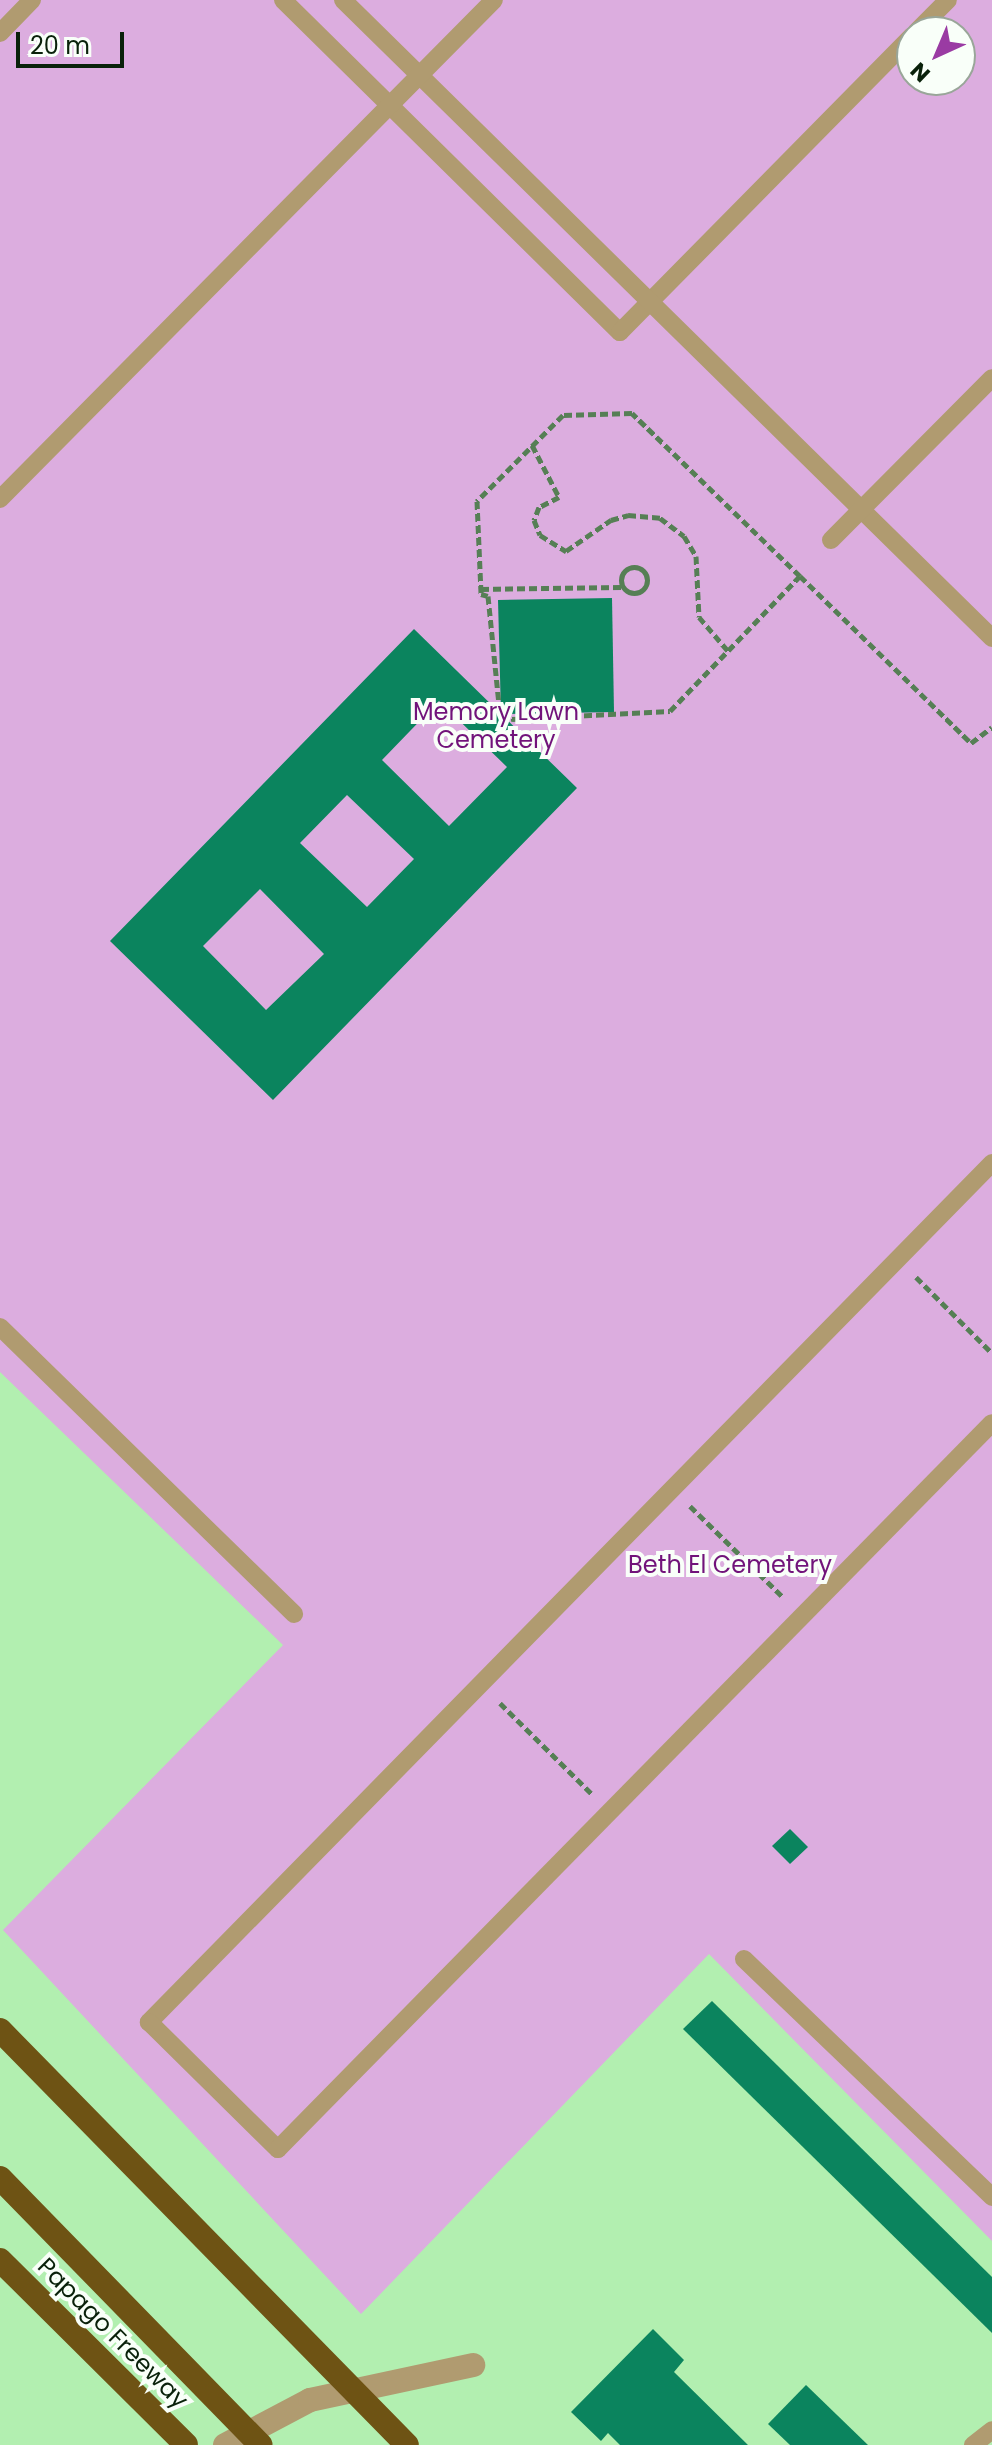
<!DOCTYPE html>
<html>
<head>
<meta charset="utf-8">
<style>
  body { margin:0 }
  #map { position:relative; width:992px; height:2445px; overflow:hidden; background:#b2efb0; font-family:Poppins,sans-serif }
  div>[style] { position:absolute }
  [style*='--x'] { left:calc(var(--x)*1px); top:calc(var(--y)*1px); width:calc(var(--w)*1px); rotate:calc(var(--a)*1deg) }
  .green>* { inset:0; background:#dcaddf }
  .building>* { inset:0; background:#0b845e }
  .path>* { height:5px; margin-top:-2.5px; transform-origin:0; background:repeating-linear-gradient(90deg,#567f55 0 8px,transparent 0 12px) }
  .path>.ring { margin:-2.5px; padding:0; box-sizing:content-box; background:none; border:5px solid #567f55; border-radius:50% }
  .lane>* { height:18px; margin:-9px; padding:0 9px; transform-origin:9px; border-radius:9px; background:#b09b70 }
  .street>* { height:24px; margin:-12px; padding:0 12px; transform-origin:12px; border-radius:12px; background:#b09b70 }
  .highway>* { height:24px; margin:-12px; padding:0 12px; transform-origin:12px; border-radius:12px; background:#6e5314 }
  span { translate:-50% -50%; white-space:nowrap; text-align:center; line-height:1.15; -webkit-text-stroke:8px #f9fff9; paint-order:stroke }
  .park-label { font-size:24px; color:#71137a }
  .street-label { font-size:24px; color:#09210a }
  .north { position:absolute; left:896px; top:16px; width:80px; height:80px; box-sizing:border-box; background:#f9fff9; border:2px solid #99a699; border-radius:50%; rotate:224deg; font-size:22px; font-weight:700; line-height:32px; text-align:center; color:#09210a }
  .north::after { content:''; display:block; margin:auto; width:28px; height:36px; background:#9a3ba3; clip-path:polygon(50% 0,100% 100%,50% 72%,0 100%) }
  .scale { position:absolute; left:16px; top:32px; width:108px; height:36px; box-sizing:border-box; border:4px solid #09210a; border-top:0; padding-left:10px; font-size:24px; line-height:28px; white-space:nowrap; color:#09210a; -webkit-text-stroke:6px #f9fff9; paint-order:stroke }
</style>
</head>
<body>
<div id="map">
  <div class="green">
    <div style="clip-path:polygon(evenodd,0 0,992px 0,992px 2241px,709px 1954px,361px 2314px,3px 1930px,283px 1645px,0 1372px,0 0,912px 32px,960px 32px,960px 80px,912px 80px,912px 32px)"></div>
  </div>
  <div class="building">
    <div style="clip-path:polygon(612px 598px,614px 712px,501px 714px,498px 600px)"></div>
    <div style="clip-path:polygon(evenodd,414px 629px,577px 788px,273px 1100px,110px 941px,414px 629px,439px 701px,507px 767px,449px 826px,382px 760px,439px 701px,414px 629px,347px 795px,414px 859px,367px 907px,300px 843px,347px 795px,414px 629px,260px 889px,324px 954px,266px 1010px,203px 946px,260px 889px)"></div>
    <div style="clip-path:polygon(790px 1829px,808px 1847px,790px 1864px,772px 1846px)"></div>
    <div style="clip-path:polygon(712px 2001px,992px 2277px,992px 2333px,683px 2029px)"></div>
    <div style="clip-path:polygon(653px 2329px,684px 2360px,674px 2372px,748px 2445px,620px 2445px,608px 2433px,601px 2441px,571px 2412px)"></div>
    <div style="clip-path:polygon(806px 2385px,868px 2445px,790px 2445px,768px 2424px)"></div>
  </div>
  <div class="path">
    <div style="--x:532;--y:445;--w:59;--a:62.6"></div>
    <div style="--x:559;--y:497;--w:22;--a:153"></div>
    <div style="--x:539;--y:507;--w:14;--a:111"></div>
    <div style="--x:534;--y:520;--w:16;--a:68"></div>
    <div style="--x:540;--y:535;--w:31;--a:32"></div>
    <div style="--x:566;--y:551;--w:55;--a:-34.6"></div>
    <div style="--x:611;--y:520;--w:18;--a:-16"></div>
    <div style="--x:628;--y:515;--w:32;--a:5"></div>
    <div style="--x:660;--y:518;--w:30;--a:37"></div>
    <div style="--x:684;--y:536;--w:23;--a:59"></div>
    <div style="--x:696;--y:556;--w:61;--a:87.2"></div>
    <div style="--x:699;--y:617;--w:45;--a:49.5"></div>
    <div class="ring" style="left:621px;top:567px;width:21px;height:21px"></div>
    <div style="--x:800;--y:576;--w:234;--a:-135.9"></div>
    <div style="--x:632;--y:413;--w:69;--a:178.3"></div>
    <div style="--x:563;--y:415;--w:122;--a:135"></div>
    <div style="--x:477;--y:501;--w:93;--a:87.5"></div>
    <div style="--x:481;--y:594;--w:7;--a:16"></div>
    <div style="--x:488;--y:596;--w:120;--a:84.2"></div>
    <div style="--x:500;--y:715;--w:13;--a:18"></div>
    <div style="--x:512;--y:719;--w:158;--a:-2.9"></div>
    <div style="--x:670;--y:711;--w:187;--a:-46.1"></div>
    <div style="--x:800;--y:576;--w:239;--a:44.3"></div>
    <div style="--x:971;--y:743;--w:26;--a:-37"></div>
    <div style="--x:481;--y:589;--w:141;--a:-0.8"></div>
    <div style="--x:916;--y:1277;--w:107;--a:45"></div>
    <div style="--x:690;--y:1506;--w:130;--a:44.4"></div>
    <div style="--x:500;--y:1703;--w:129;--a:44.7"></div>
  </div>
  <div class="lane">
    <div style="--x:283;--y:0;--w:473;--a:44.6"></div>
    <div style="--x:620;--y:332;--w:416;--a:-45.4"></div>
    <div style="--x:343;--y:0;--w:910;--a:44.51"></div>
    <div style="--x:916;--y:32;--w:45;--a:-45"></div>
    <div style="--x:0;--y:33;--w:46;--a:-45.9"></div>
    <div style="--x:0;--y:499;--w:702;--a:-45.29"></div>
    <div style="--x:831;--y:540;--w:228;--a:-45.2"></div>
    <div style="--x:992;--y:1163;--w:1204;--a:134.46"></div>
    <div style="--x:149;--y:2022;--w:181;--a:44.6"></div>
    <div style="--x:278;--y:2149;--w:1018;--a:-45.48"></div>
    <div style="--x:0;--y:1327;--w:411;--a:44.3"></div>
    <div style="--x:744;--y:1959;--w:344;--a:43.8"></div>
    <div style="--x:973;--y:2445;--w:24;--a:-38"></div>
  </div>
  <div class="street">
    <div style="--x:225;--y:2445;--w:96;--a:-27.9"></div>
    <div style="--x:310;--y:2400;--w:167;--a:-12.1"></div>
  </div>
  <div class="highway">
    <div style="--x:0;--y:2030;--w:581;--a:45.56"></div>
    <div style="--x:0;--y:2178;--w:373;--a:45.7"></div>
    <div style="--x:0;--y:2260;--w:262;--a:44.8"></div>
  </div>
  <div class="park-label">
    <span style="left:496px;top:726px">Memory Lawn<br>Cemetery</span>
    <span style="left:730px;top:1565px">Beth El Cemetery</span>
  </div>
  <div class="street-label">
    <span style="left:113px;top:2333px;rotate:45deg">Papago Freeway</span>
  </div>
  <div class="north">N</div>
  <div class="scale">20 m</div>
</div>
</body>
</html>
